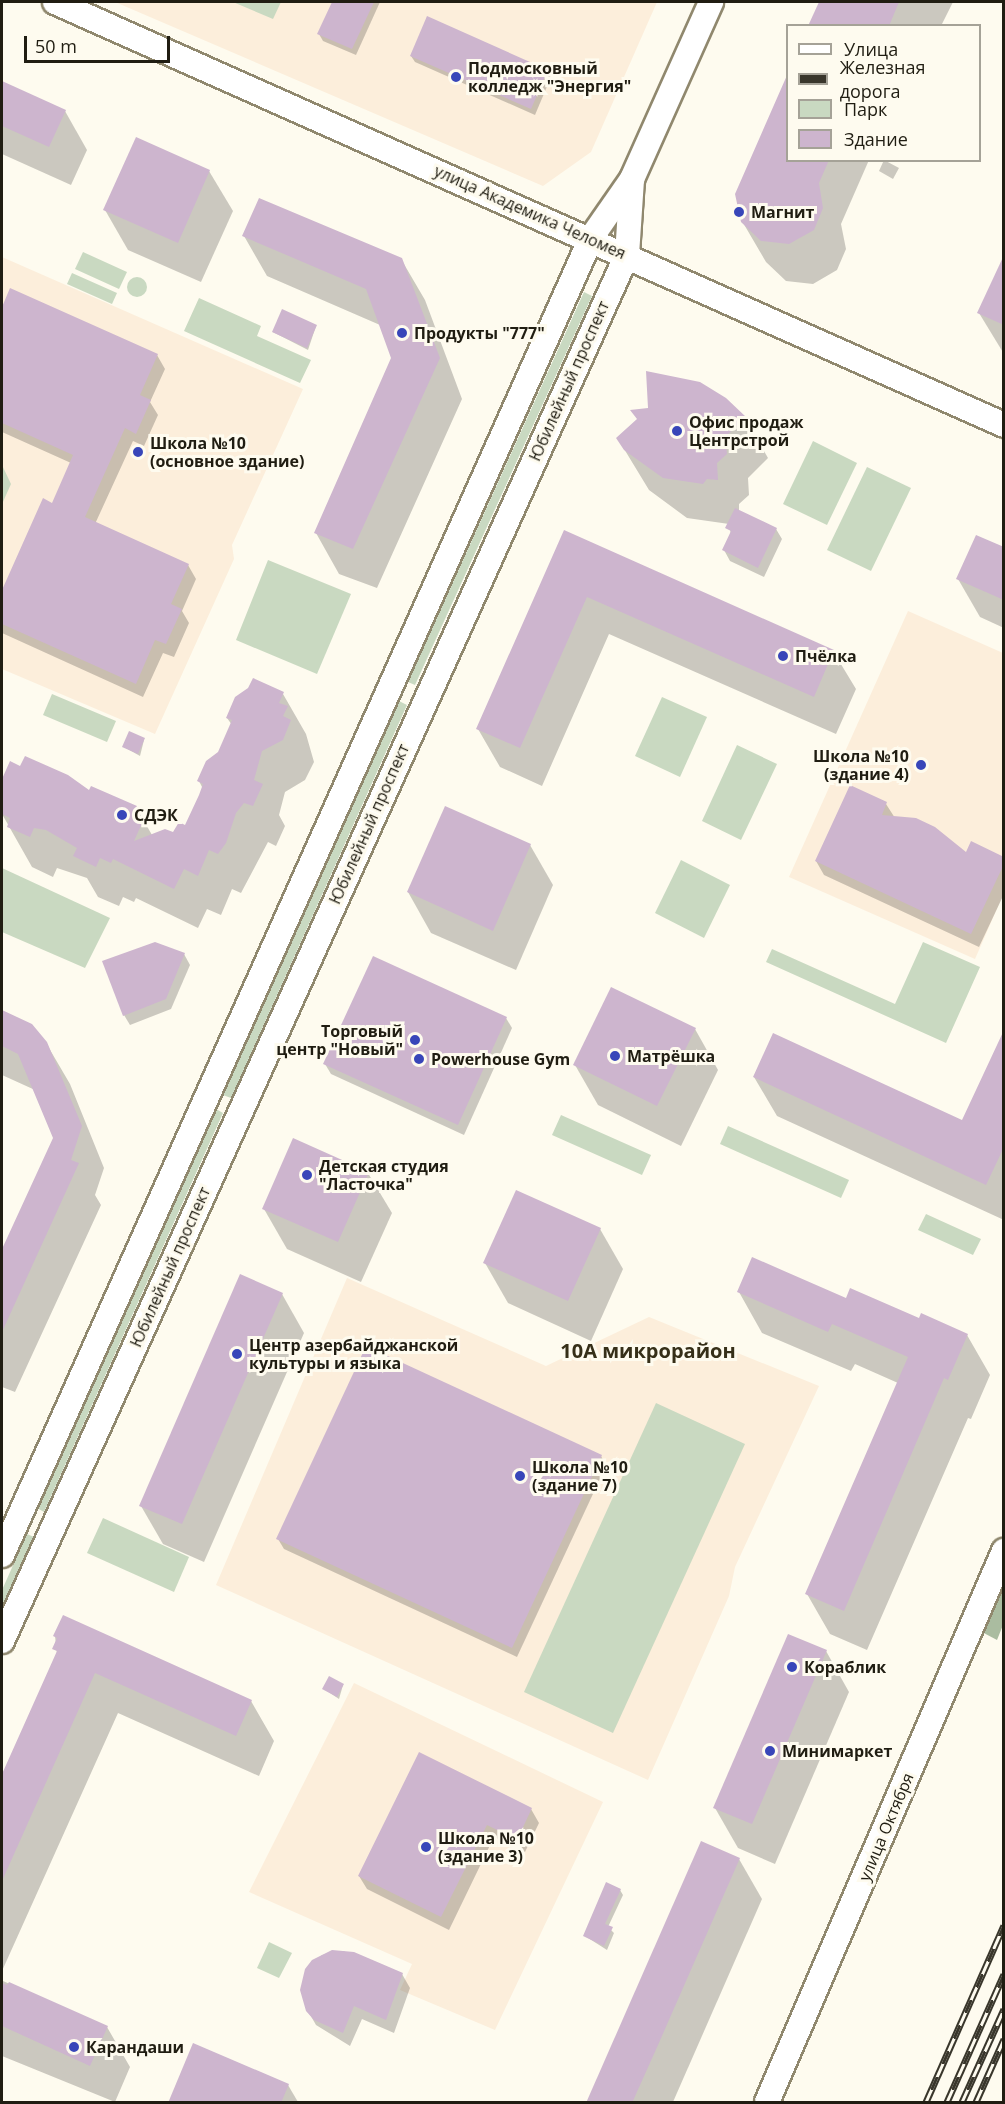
<!DOCTYPE html>
<html>
<head>
<meta charset="utf-8">
<style>
  body { margin:0 }
  #map { position:relative; width:1005px; height:2104px; overflow:hidden; background:#fefbef; font-family:"Open Sans",sans-serif }
  div>[style] { position:absolute }
  [style*='--x'] { left:calc(var(--x)*1px); top:calc(var(--y)*1px); width:calc(var(--w)*1px); rotate:calc(var(--a)*1deg) }
  .education>* { inset:0; background:#fceedb }
  .green>* { inset:0; background:#c9d9c1 }
  .round { border-radius:50% }
  .forest>* { inset:0; background:#aabca0 }
  .shadow>* { inset:0; background:#0003 }
  .building>* { inset:0; background:#cdb5ce }
  .roads { filter:drop-shadow(2px 0 #90886e) drop-shadow(-2px 0 #90886e) drop-shadow(0 2px #90886e) drop-shadow(0 -2px #90886e) }
  .minor>* { height:24px; margin:-12px; padding:0 12px; transform-origin:12px; border-radius:12px; background:#fff }
  .rail>* { height:7px; margin-top:-3.5px; transform-origin:0; background:repeating-linear-gradient(90deg,#fefbef 0 14px,#39362b 0 28px); box-sizing:border-box; border-block:2px solid #39362b }
  .dots>* { width:16px; height:16px; translate:-50% -50%; box-sizing:border-box; border:3px solid #fefbef; border-radius:50% }
  span { translate:-50% -50%; white-space:nowrap; text-align:center; line-height:1.15; -webkit-text-stroke:6px #fefbef; paint-order:stroke }
  .poi-label { font-size:16px; color:#201d12; font-weight:700 }
  .left { translate:0 -50%; text-align:left }
  .right { translate:-100% -50%; text-align:right }
  .street-label { font-size:16px; color:#201d12 }
  .quarter-label { font-size:20px; color:#362f18; font-weight:700 }
  .frame { position:absolute; inset:0; border:3px solid #201d12; pointer-events:none }
  .legend { position:absolute; left:786px; top:24px; width:195px; height:138px; box-sizing:border-box; background:#fefbef; border:2px solid #a5a297; margin:0; padding:8px 10px; list-style:none; font-size:18px; color:#201d12 }
  .legend li { display:flex; align-items:center; gap:12px; height:30px }
  .legend b { width:30px; border:2px solid #a5a297 }
  .scale { position:absolute; left:24px; top:36px; width:146px; height:27px; box-sizing:border-box; border:3px solid #201d12; border-top:0; padding-left:8px; font-size:18px; line-height:21px; white-space:nowrap; color:#201d12; -webkit-text-stroke:4px #fefbef; paint-order:stroke }
</style>
</head>
<body>
<div id="map">
  <div class="education">
    <div style="clip-path:polygon(115px 2px,657px 2px,591px 152px,543px 186px)"></div>
    <div style="clip-path:polygon(2px 257px,303px 389px,232px 545px,234px 559px,155px 734px,2px 669px)"></div>
    <div style="clip-path:polygon(908px 611px,1003px 653px,1003px 895px,975px 959px,789px 877px)"></div>
    <div style="clip-path:polygon(347px 1278px,546px 1366px,649px 1317px,819px 1386px,735px 1567px,729px 1596px,648px 1780px,216px 1585px)"></div>
    <div style="clip-path:polygon(354px 1683px,603px 1802px,495px 2030px,400px 1990px,412px 1964px,249px 1892px)"></div>
  </div>
  <div class="green">
    <div style="clip-path:polygon(233px 2px,281px 2px,273px 19px)"></div>
    <div style="clip-path:polygon(83px 252px,127px 272px,119px 289px,75px 269px)"></div>
    <div style="clip-path:polygon(72px 273px,117px 293px,112px 304px,67px 284px)"></div>
    <div class="round" style="left:127px;top:277px;width:20px;height:20px"></div>
    <div style="clip-path:polygon(584px 292px,592px 296px,415px 685px,408px 682px)"></div>
    <div style="clip-path:polygon(199px 298px,261px 326px,257px 336px,311px 360px,300px 383px,184px 331px)"></div>
    <div style="clip-path:polygon(813px 441px,857px 463px,827px 525px,783px 504px)"></div>
    <div style="clip-path:polygon(2px 465px,11px 484px,2px 504px)"></div>
    <div style="clip-path:polygon(867px 467px,911px 488px,871px 571px,827px 550px)"></div>
    <div style="clip-path:polygon(268px 560px,351px 594px,317px 674px,236px 640px)"></div>
    <div style="clip-path:polygon(52px 694px,116px 721px,107px 742px,43px 715px)"></div>
    <div style="clip-path:polygon(662px 697px,707px 717px,680px 777px,635px 756px)"></div>
    <div style="clip-path:polygon(399px 701px,407px 705px,231px 1098px,223px 1095px)"></div>
    <div style="clip-path:polygon(737px 745px,777px 764px,741px 840px,702px 821px)"></div>
    <div style="clip-path:polygon(681px 860px,730px 885px,704px 938px,655px 913px)"></div>
    <div style="clip-path:polygon(2px 868px,110px 918px,85px 968px,2px 932px)"></div>
    <div style="clip-path:polygon(923px 942px,980px 967px,946px 1043px,766px 962px,772px 949px,895px 1004px)"></div>
    <div style="clip-path:polygon(216px 1109px,223px 1113px,44px 1512px,37px 1508px)"></div>
    <div style="clip-path:polygon(561px 1115px,651px 1155px,642px 1175px,552px 1135px)"></div>
    <div style="clip-path:polygon(728px 1126px,849px 1180px,841px 1198px,720px 1144px)"></div>
    <div style="clip-path:polygon(926px 1214px,981px 1239px,973px 1255px,918px 1230px)"></div>
    <div style="clip-path:polygon(656px 1403px,745px 1444px,613px 1733px,524px 1692px)"></div>
    <div style="clip-path:polygon(103px 1518px,189px 1557px,174px 1592px,87px 1553px)"></div>
    <div style="clip-path:polygon(27px 1534px,34px 1537px,2px 1610px,2px 1590px)"></div>
    <div style="clip-path:polygon(269px 1942px,292px 1953px,279px 1978px,257px 1968px)"></div>
  </div>
  <div class="forest">
    <div style="clip-path:polygon(1003px 1576px,1003px 1625px,997px 1640px,980px 1631px)"></div>
  </div>
  <div class="shadow">
    <div style="clip-path:polygon(333px 2px,380px 2px,356px 55px,323px 41px,319px 34px)"></div>
    <div style="clip-path:polygon(820px 2px,953px 2px,941px 26px,810px 26px)"></div>
    <div style="clip-path:polygon(411px 56px,547px 71px,551px 77px,535px 115px,415px 62px)"></div>
    <div style="clip-path:polygon(2px 83px,65px 111px,87px 150px,71px 185px,2px 154px)"></div>
    <div style="clip-path:polygon(788px 160px,869px 160px,841px 224px,846px 249px,837px 270px,813px 284px,786px 281px,766px 262px,742px 221px)"></div>
    <div style="clip-path:polygon(884px 160px,899px 168px,893px 179px,879px 171px)"></div>
    <div style="clip-path:polygon(209px 171px,233px 211px,201px 282px,128px 250px,105px 210px)"></div>
    <div style="clip-path:polygon(244px 236px,401px 259px,425px 300px,462px 399px,377px 588px,339px 574px,316px 533px,392px 358px,380px 325px,267px 276px)"></div>
    <div style="clip-path:polygon(1004px 263px,1004px 354px,979px 313px)"></div>
    <div style="clip-path:polygon(11px 290px,157px 355px,165px 369px,150px 402px,158px 415px,144px 446px,133px 441px,95px 524px,188px 565px,196px 579px,182px 611px,189px 623px,174px 657px,163px 653px,143px 697px,2px 633px,2px 594px,44px 500px,53px 505px,71px 463px,2px 432px,2px 311px)"></div>
    <div style="clip-path:polygon(316px 326px,308px 350px,273px 332px)"></div>
    <div style="clip-path:polygon(745px 418px,768px 458px,748px 478px,749px 495px,739px 504px,739px 511px,776px 529px,782px 539px,764px 577px,730px 561px,724px 550px,731px 535px,729px 524px,687px 518px,649px 490px,618px 439px)"></div>
    <div style="clip-path:polygon(565px 532px,833px 651px,856px 689px,836px 734px,609px 634px,542px 786px,500px 767px,478px 729px)"></div>
    <div style="clip-path:polygon(1004px 549px,1004px 628px,980px 617px,958px 579px)"></div>
    <div style="clip-path:polygon(283px 694px,306px 734px,314px 762px,305px 780px,285px 792px,279px 815px,285px 826px,276px 846px,268px 842px,241px 893px,232px 889px,221px 915px,207px 909px,198px 928px,136px 898px,134px 902px,123px 897px,119px 906px,98px 897px,87px 878px,57px 868px,53px 877px,32px 867px,2px 814px,2px 783px,10px 763px,136px 807px,152px 835px,174px 834px,186px 827px,203px 789px,199px 781px,219px 753px,232px 725px,227px 718px)"></div>
    <div style="clip-path:polygon(144px 740px,140px 756px,124px 747px)"></div>
    <div style="clip-path:polygon(851px 787px,886px 804px,895px 818px,966px 855px,1004px 858px,1004px 894px,979px 947px,824px 875px,816px 861px)"></div>
    <div style="clip-path:polygon(530px 845px,553px 885px,516px 970px,431px 933px,408px 892px)"></div>
    <div style="clip-path:polygon(184px 954px,190px 965px,171px 1009px,130px 1025px,124px 1015px)"></div>
    <div style="clip-path:polygon(2px 1012px,31px 1025px,46px 1043px,70px 1084px,104px 1168px,95px 1195px,101px 1205px,15px 1392px,2px 1387px,2px 1253px,54px 1138px,35px 1090px,2px 1075px)"></div>
    <div style="clip-path:polygon(506px 1018px,512px 1028px,464px 1135px,331px 1074px,325px 1064px)"></div>
    <div style="clip-path:polygon(695px 1029px,718px 1070px,681px 1146px,598px 1105px,575px 1065px)"></div>
    <div style="clip-path:polygon(1004px 1033px,1004px 1220px,777px 1116px,754px 1077px,962px 1122px)"></div>
    <div style="clip-path:polygon(368px 1173px,392px 1213px,361px 1282px,287px 1249px,264px 1209px)"></div>
    <div style="clip-path:polygon(600px 1229px,623px 1269px,591px 1341px,508px 1303px,485px 1263px)"></div>
    <div style="clip-path:polygon(739px 1292px,920px 1320px,967px 1335px,990px 1375px,971px 1419px,968px 1418px,867px 1650px,830px 1634px,807px 1594px,898px 1383px,855px 1364px,851px 1371px,762px 1333px)"></div>
    <div style="clip-path:polygon(282px 1294px,304px 1333px,204px 1562px,163px 1544px,141px 1506px)"></div>
    <div style="clip-path:polygon(601px 1456px,606px 1466px,517px 1657px,284px 1549px,278px 1539px)"></div>
    <div style="clip-path:polygon(55px 1636px,251px 1701px,274px 1741px,259px 1776px,118px 1713px,2px 1971px,2px 1778px,57px 1654px)"></div>
    <div style="clip-path:polygon(826px 1651px,849px 1692px,775px 1864px,738px 1848px,715px 1808px)"></div>
    <div style="clip-path:polygon(343px 1685px,339px 1699px,324px 1689px)"></div>
    <div style="clip-path:polygon(419px 1754px,531px 1809px,539px 1823px,525px 1852px,494px 1837px,449px 1930px,367px 1889px,359px 1876px)"></div>
    <div style="clip-path:polygon(739px 1859px,762px 1899px,673px 2102px,588px 2102px)"></div>
    <div style="clip-path:polygon(620px 1890px,623px 1895px,608px 1927px,614px 1933px,607px 1950px,585px 1936px)"></div>
    <div style="clip-path:polygon(343px 1951px,402px 1974px,410px 1988px,394px 2033px,362px 2019px,350px 2046px,316px 2025px,308px 2011px,307px 1969px,322px 1955px)"></div>
    <div style="clip-path:polygon(2px 1976px,3px 1981px,107px 2027px,130px 2067px,115px 2102px,2px 2056px)"></div>
    <div style="clip-path:polygon(288px 2085px,298px 2102px,169px 2102px)"></div>
  </div>
  <div class="building">
    <div style="clip-path:polygon(332px 2px,374px 2px,352px 49px,317px 34px)"></div>
    <div style="clip-path:polygon(819px 2px,899px 2px,889px 26px,808px 26px)"></div>
    <div style="clip-path:polygon(427px 16px,548px 70px,531px 109px,410px 56px)"></div>
    <div style="clip-path:polygon(788px 73px,788px 160px,829px 160px,819px 183px,823px 208px,814px 230px,789px 244px,761px 241px,741px 222px,735px 194px)"></div>
    <div style="clip-path:polygon(2px 81px,66px 110px,49px 147px,2px 126px)"></div>
    <div style="clip-path:polygon(136px 137px,210px 170px,178px 243px,103px 210px)"></div>
    <div style="clip-path:polygon(259px 198px,402px 258px,440px 358px,353px 549px,314px 533px,391px 358px,366px 289px,242px 236px)"></div>
    <div style="clip-path:polygon(1004px 255px,1004px 325px,977px 313px)"></div>
    <div style="clip-path:polygon(10px 288px,158px 354px,140px 395px,151px 400px,136px 434px,125px 428px,85px 517px,189px 564px,171px 604px,182px 609px,166px 644px,155px 640px,136px 684px,2px 624px,2px 590px,43px 498px,52px 503px,73px 455px,2px 423px,2px 307px)"></div>
    <div style="clip-path:polygon(282px 309px,317px 325px,307px 348px,272px 332px)"></div>
    <div style="clip-path:polygon(646px 371px,700px 382px,726px 398px,746px 417px,725px 437px,727px 454px,717px 463px,718px 480px,707px 479px,703px 484px,663px 478px,624px 450px,616px 438px,637px 419px,630px 410px,648px 408px)"></div>
    <div style="clip-path:polygon(735px 508px,777px 528px,758px 568px,722px 550px,731px 531px,725px 528px)"></div>
    <div style="clip-path:polygon(564px 530px,834px 650px,814px 697px,587px 597px,520px 748px,476px 729px)"></div>
    <div style="clip-path:polygon(976px 535px,1004px 547px,1004px 600px,956px 579px)"></div>
    <div style="clip-path:polygon(253px 678px,284px 692px,279px 703px,288px 706px,283px 716px,291px 720px,283px 740px,262px 751px,254px 780px,263px 784px,253px 806px,244px 803px,236px 813px,226px 843px,218px 854px,209px 850px,198px 876px,184px 869px,174px 889px,113px 859px,111px 863px,100px 858px,96px 867px,73px 856px,77px 848px,46px 830px,34px 828px,30px 837px,7px 827px,10px 818px,2px 814px,2px 779px,10px 761px,20px 766px,25px 756px,68px 775px,89px 790px,91px 786px,137px 806px,132px 816px,143px 821px,134px 841px,165px 829px,173px 832px,179px 822px,185px 825px,199px 795px,203px 784px,197px 781px,206px 761px,218px 752px,232px 720px,226px 718px,235px 697px,248px 688px)"></div>
    <div style="clip-path:polygon(129px 731px,145px 738px,138px 754px,122px 747px)"></div>
    <div style="clip-path:polygon(850px 785px,887px 802px,882px 815px,916px 818px,935px 827px,966px 852px,971px 841px,1004px 857px,1004px 864px,971px 934px,815px 861px)"></div>
    <div style="clip-path:polygon(445px 806px,531px 844px,493px 931px,407px 892px)"></div>
    <div style="clip-path:polygon(155px 942px,185px 953px,166px 999px,123px 1016px,102px 961px)"></div>
    <div style="clip-path:polygon(373px 956px,507px 1017px,458px 1125px,323px 1064px)"></div>
    <div style="clip-path:polygon(611px 987px,696px 1028px,657px 1106px,573px 1065px)"></div>
    <div style="clip-path:polygon(2px 1010px,32px 1024px,47px 1042px,82px 1126px,71px 1160px,79px 1163px,2px 1332px,2px 1249px,53px 1138px,18px 1054px,2px 1046px)"></div>
    <div style="clip-path:polygon(1004px 1030px,1004px 1147px,986px 1185px,753px 1077px,773px 1033px,962px 1120px)"></div>
    <div style="clip-path:polygon(293px 1138px,369px 1172px,338px 1242px,262px 1209px)"></div>
    <div style="clip-path:polygon(516px 1190px,601px 1228px,568px 1301px,483px 1263px)"></div>
    <div style="clip-path:polygon(752px 1257px,846px 1298px,850px 1288px,919px 1318px,921px 1313px,968px 1334px,948px 1380px,944px 1378px,844px 1611px,805px 1594px,908px 1357px,832px 1324px,828px 1332px,737px 1292px)"></div>
    <div style="clip-path:polygon(240px 1274px,283px 1293px,182px 1524px,139px 1506px)"></div>
    <div style="clip-path:polygon(366px 1346px,602px 1455px,512px 1648px,276px 1539px)"></div>
    <div style="clip-path:polygon(63px 1615px,252px 1700px,236px 1736px,95px 1673px,2px 1881px,2px 1774px,57px 1651px,52px 1649px,57px 1638px,53px 1636px)"></div>
    <div style="clip-path:polygon(788px 1634px,827px 1650px,752px 1824px,713px 1808px)"></div>
    <div style="clip-path:polygon(329px 1676px,344px 1684px,337px 1697px,322px 1689px)"></div>
    <div style="clip-path:polygon(419px 1752px,532px 1808px,517px 1840px,487px 1825px,441px 1917px,358px 1876px)"></div>
    <div style="clip-path:polygon(701px 1841px,740px 1858px,658px 2045px,632px 2103px,586px 2103px)"></div>
    <div style="clip-path:polygon(606px 1882px,621px 1889px,605px 1924px,613px 1927px,604px 1946px,583px 1936px)"></div>
    <div style="clip-path:polygon(332px 1950px,354px 1952px,403px 1973px,386px 2020px,354px 2006px,343px 2033px,314px 2020px,306px 2011px,300px 1990px,305px 1969px,312px 1960px)"></div>
    <div style="clip-path:polygon(9px 1982px,108px 2026px,90px 2066px,2px 2026px,2px 1983px,7px 1985px)"></div>
    <div style="clip-path:polygon(193px 2043px,289px 2084px,281px 2103px,168px 2103px)"></div>
  </div>
  <div class="roads">
    <div class="minor">
      <div style="--x:55;--y:2;--w:1039;--a:24.02"></div>
      <div style="--x:2;--y:1555;--w:1443;--a:-65.9"></div>
      <div style="--x:591;--y:238;--w:72;--a:-55.2"></div>
      <div style="--x:2;--y:1641;--w:1520;--a:-65.73"></div>
      <div style="--x:627;--y:255;--w:76;--a:-86.2"></div>
      <div style="--x:632;--y:179;--w:194;--a:-65.9"></div>
      <div style="--x:767;--y:2102;--w:600;--a:-66.73"></div>
    </div>
  </div>
  <div class="rail">
    <div style="--x:926;--y:2102;--w:193;--a:-66.2"></div>
    <div style="--x:947;--y:2102;--w:140;--a:-66"></div>
    <div style="--x:962;--y:2102;--w:102;--a:-65.7"></div>
    <div style="--x:976;--y:2102;--w:69;--a:-66"></div>
  </div>
  <div class="dots">
    <div style="left:456px;top:77px;background:#3846b9"></div>
    <div style="left:739px;top:212px;background:#3846b9"></div>
    <div style="left:402px;top:333px;background:#3846b9"></div>
    <div style="left:677px;top:431px;background:#3846b9"></div>
    <div style="left:138px;top:452px;background:#3846b9"></div>
    <div style="left:783px;top:656px;background:#3846b9"></div>
    <div style="left:921px;top:765px;background:#3846b9"></div>
    <div style="left:122px;top:815px;background:#3846b9"></div>
    <div style="left:415px;top:1040px;background:#3846b9"></div>
    <div style="left:615px;top:1056px;background:#3846b9"></div>
    <div style="left:419px;top:1059px;background:#3846b9"></div>
    <div style="left:307px;top:1175px;background:#3846b9"></div>
    <div style="left:237px;top:1354px;background:#3846b9"></div>
    <div style="left:520px;top:1476px;background:#3846b9"></div>
    <div style="left:792px;top:1667px;background:#3846b9"></div>
    <div style="left:770px;top:1751px;background:#3846b9"></div>
    <div style="left:426px;top:1847px;background:#3846b9"></div>
    <div style="left:74px;top:2047px;background:#3846b9"></div>
  </div>
  <div class="poi-label">
    <span class="left" style="left:468px;top:77px">Подмосковный<br>колледж "Энергия"</span>
    <span class="left" style="left:751px;top:212px">Магнит</span>
    <span class="left" style="left:414px;top:333px">Продукты "777"</span>
    <span class="left" style="left:689px;top:431px">Офис продаж<br>Центрстрой</span>
    <span class="left" style="left:150px;top:452px">Школа №10<br>(основное здание)</span>
    <span class="left" style="left:795px;top:656px">Пчёлка</span>
    <span class="right" style="left:909px;top:765px">Школа №10<br>(здание 4)</span>
    <span class="left" style="left:134px;top:815px">СДЭК</span>
    <span class="right" style="left:403px;top:1040px">Торговый<br>центр "Новый"</span>
    <span class="left" style="left:627px;top:1056px">Матрёшка</span>
    <span class="left" style="left:431px;top:1059px">Powerhouse Gym</span>
    <span class="left" style="left:319px;top:1175px">Детская студия<br>"Ласточка"</span>
    <span class="left" style="left:249px;top:1354px">Центр азербайджанской<br>культуры и языка</span>
    <span class="left" style="left:532px;top:1476px">Школа №10<br>(здание 7)</span>
    <span class="left" style="left:804px;top:1667px">Кораблик</span>
    <span class="left" style="left:782px;top:1751px">Минимаркет</span>
    <span class="left" style="left:438px;top:1847px">Школа №10<br>(здание 3)</span>
    <span class="left" style="left:86px;top:2047px">Карандаши</span>
  </div>
  <div class="street-label">
    <span style="left:530px;top:212px;rotate:24deg">улица Академика Челомея</span>
    <span style="left:569px;top:381px;rotate:-66deg">Юбилейный проспект</span>
    <span style="left:369px;top:824px;rotate:-66deg">Юбилейный проспект</span>
    <span style="left:170px;top:1267px;rotate:-66deg">Юбилейный проспект</span>
    <span style="left:886px;top:1827px;rotate:-67deg">улица Октября</span>
  </div>
  <div class="quarter-label">
    <span style="left:648px;top:1350px">10А микрорайон</span>
  </div>
  <div class="frame"></div>
  <ul class="legend">
  <li><b style="height:8px;background:#fff"></b>Улица</li>
  <li><b style="height:8px;background:#39362b"></b>Железная дорога</li>
  <li><b style="height:16px;background:#c9d9c1"></b>Парк</li>
  <li><b style="height:16px;background:#cdb5ce"></b>Здание</li>
  </ul>
  <div class="scale">50 m</div>
</div>
</body>
</html>
